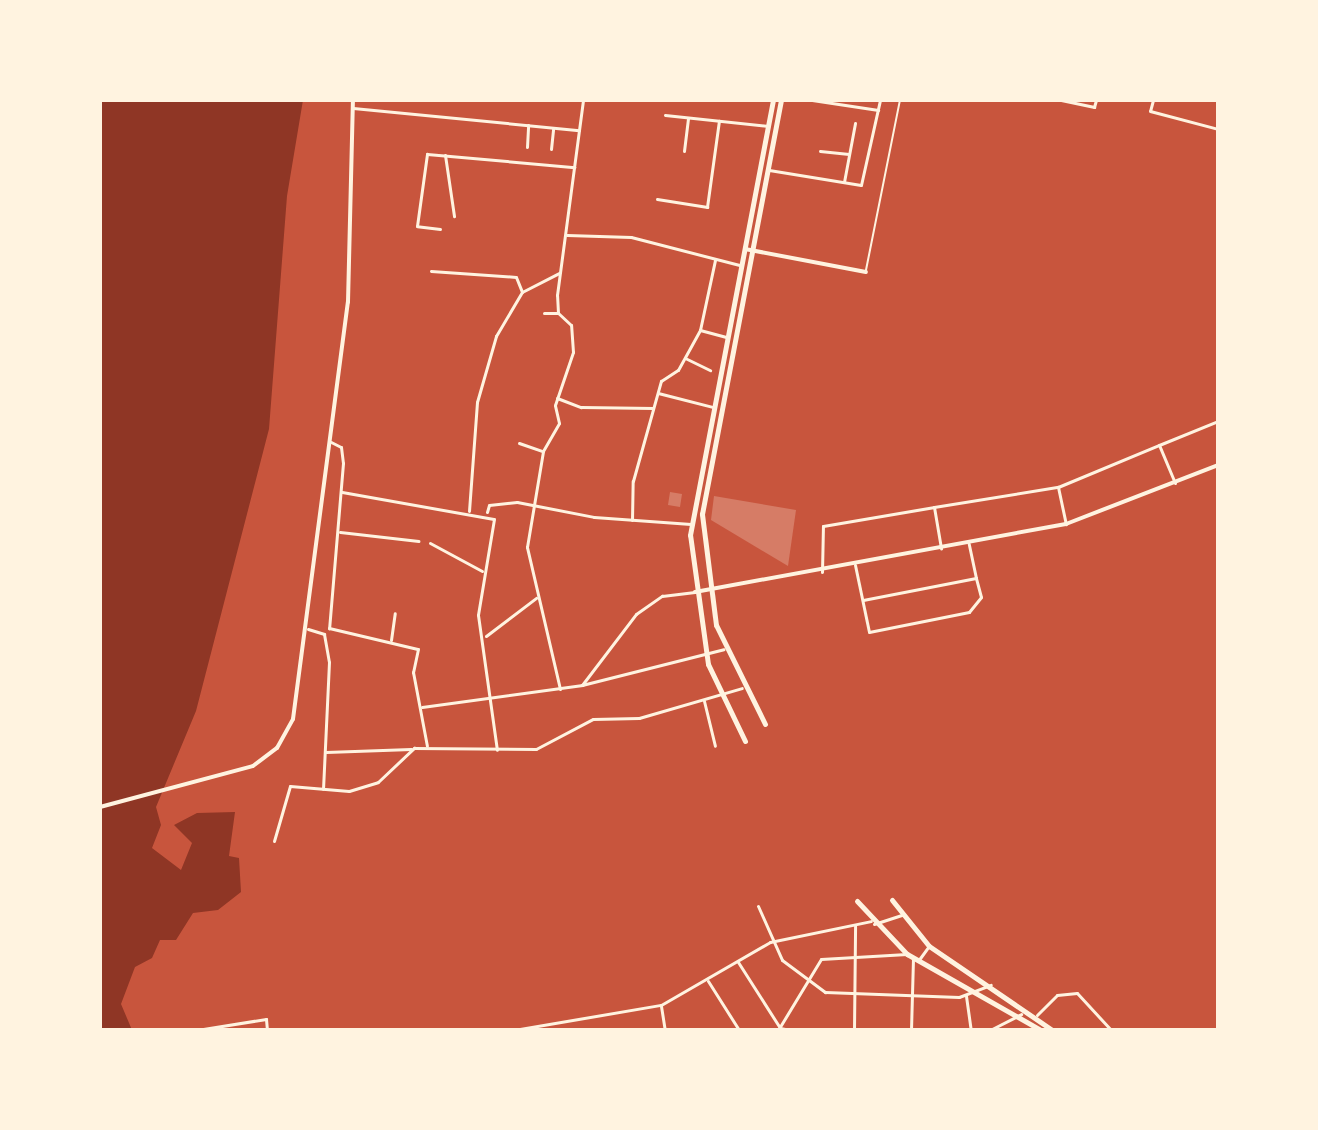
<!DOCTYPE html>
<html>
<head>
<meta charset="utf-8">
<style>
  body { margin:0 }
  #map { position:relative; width:1318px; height:1130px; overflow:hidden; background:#c8553d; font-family:"Roboto Condensed",sans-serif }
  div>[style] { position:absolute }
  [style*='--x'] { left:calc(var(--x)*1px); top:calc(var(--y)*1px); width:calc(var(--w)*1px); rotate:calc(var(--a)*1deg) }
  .water>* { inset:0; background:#8f3625 }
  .building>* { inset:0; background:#d67c66 }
  .pedestrian>* { height:2px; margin:-1px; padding:0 1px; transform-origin:1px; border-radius:1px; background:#fff3e0 }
  .minor>* { height:3px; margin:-1.5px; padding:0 1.5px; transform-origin:1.5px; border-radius:1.5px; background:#fff3e0 }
  .tertiary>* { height:4px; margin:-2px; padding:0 2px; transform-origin:2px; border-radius:2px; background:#fff3e0 }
  .trunk>* { height:5px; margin:-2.5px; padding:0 2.5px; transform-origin:2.5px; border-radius:2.5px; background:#fff3e0 }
  span { translate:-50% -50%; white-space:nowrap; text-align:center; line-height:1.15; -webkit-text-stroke:7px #fff3e0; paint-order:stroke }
  .frame { position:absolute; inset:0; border:102px solid #fff3e0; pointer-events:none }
</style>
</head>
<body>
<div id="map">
  <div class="water">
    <div style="clip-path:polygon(100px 100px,303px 100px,287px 196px,269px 429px,196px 711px,156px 807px,161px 825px,152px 848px,181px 870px,192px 843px,174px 825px,197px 813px,235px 812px,229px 856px,239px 858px,241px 892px,218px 910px,193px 913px,176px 940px,160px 940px,152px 958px,135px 967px,121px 1004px,132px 1030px,100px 1030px)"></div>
  </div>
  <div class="building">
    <div style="clip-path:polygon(670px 492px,682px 494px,680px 507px,668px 505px)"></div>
    <div style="clip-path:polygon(714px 496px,796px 510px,788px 566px,711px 520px)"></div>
  </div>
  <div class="pedestrian">
    <div style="--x:866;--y:270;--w:173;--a:-78.7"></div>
  </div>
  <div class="minor">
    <div style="--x:812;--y:100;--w:67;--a:8.6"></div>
    <div style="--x:1061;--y:100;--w:34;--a:12"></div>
    <div style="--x:1094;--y:107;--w:7;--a:-74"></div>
    <div style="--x:1153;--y:100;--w:11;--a:105"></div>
    <div style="--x:1150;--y:111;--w:70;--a:14.8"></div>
    <div style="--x:353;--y:108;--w:227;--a:5.6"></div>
    <div style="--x:665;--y:115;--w:104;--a:6.1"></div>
    <div style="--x:527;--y:147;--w:22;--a:-87"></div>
    <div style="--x:551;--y:149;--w:20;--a:-84"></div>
    <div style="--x:684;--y:151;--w:33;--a:-83"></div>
    <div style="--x:820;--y:151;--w:29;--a:6"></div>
    <div style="--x:445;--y:155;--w:62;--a:81.6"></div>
    <div style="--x:769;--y:170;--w:93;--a:9.3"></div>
    <div style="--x:861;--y:185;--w:87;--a:-77.4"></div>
    <div style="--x:844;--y:182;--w:60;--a:-79.4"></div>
    <div style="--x:657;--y:199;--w:51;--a:9.1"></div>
    <div style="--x:707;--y:207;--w:87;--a:-82.1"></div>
    <div style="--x:440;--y:229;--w:23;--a:-173"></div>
    <div style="--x:417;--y:226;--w:73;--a:-82.1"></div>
    <div style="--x:427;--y:154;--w:148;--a:5.1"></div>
    <div style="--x:567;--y:235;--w:64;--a:1.8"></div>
    <div style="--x:631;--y:237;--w:112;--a:14.5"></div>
    <div style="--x:431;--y:271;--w:85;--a:4"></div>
    <div style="--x:516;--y:277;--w:16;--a:68"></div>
    <div style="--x:544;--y:313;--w:14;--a:0"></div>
    <div style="--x:700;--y:330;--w:28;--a:15"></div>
    <div style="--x:685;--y:358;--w:28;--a:26"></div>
    <div style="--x:658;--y:393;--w:57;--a:14.3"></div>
    <div style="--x:557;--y:398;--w:26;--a:21"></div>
    <div style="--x:581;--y:407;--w:72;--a:0.8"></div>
    <div style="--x:331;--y:442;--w:11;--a:27"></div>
    <div style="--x:341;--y:447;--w:16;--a:83"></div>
    <div style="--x:343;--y:463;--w:166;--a:94.8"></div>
    <div style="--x:329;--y:628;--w:91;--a:13.3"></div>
    <div style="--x:418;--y:649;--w:24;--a:102"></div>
    <div style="--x:413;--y:672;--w:75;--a:79.3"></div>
    <div style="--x:519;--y:443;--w:24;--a:19"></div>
    <div style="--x:1175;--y:483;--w:41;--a:-112.8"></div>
    <div style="--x:1159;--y:445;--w:64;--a:-22.1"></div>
    <div style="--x:1058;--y:487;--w:109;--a:-22.6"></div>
    <div style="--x:342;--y:492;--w:154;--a:10.1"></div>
    <div style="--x:494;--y:519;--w:97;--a:99.5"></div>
    <div style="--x:478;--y:615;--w:136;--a:82"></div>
    <div style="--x:934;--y:507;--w:126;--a:-9.2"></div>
    <div style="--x:1058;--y:487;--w:38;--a:78"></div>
    <div style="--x:469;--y:511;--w:109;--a:-85.8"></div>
    <div style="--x:477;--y:402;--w:69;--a:-73.9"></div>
    <div style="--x:496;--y:336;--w:51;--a:-59.4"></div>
    <div style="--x:522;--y:292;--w:42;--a:-27.2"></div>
    <div style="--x:487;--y:512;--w:7;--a:-74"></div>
    <div style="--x:489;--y:505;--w:28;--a:-6"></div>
    <div style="--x:517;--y:502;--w:78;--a:11"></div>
    <div style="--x:594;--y:517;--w:97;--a:4.1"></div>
    <div style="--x:632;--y:520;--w:39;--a:-89"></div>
    <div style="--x:633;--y:481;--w:104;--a:-74.4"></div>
    <div style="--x:661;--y:381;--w:20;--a:-33"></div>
    <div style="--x:678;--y:370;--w:46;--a:-61.2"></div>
    <div style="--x:700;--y:330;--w:72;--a:-77.9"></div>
    <div style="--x:340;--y:532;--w:79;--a:6.6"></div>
    <div style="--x:430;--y:543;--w:59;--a:28.3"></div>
    <div style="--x:855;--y:565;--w:68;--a:78.2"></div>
    <div style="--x:869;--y:632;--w:102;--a:-11.3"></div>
    <div style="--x:969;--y:612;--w:19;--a:-51"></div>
    <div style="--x:981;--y:597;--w:20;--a:-105"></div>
    <div style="--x:822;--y:572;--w:46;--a:-88.8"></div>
    <div style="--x:823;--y:526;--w:113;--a:-9.7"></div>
    <div style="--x:934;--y:507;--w:42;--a:80.3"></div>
    <div style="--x:863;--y:600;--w:115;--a:-11"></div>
    <div style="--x:976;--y:578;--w:35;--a:-102"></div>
    <div style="--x:308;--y:629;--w:17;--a:17"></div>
    <div style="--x:324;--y:634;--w:28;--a:80"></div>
    <div style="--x:329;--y:662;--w:127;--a:92.7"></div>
    <div style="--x:486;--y:636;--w:63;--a:-37.2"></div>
    <div style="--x:391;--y:640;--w:27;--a:-82"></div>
    <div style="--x:582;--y:685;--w:89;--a:-52.7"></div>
    <div style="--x:636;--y:614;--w:32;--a:-35"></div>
    <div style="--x:662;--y:596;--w:33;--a:-7"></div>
    <div style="--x:560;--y:689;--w:146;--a:-103.1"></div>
    <div style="--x:527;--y:547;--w:97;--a:-80.5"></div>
    <div style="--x:543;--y:451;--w:32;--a:-60"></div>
    <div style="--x:559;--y:423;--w:18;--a:-103"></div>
    <div style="--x:555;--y:405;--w:56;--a:-71.2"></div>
    <div style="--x:573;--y:352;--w:27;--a:-94"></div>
    <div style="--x:571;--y:325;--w:18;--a:-137"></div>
    <div style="--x:558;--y:313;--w:18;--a:-93"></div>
    <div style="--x:557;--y:295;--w:197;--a:-82.4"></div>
    <div style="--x:704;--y:701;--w:46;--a:76.3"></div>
    <div style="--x:422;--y:707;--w:162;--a:-7.8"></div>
    <div style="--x:582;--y:685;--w:146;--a:-14.2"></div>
    <div style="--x:326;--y:752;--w:85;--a:-2"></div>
    <div style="--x:274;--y:841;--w:57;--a:-73.8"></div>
    <div style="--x:290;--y:786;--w:59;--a:4.8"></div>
    <div style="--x:349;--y:791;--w:30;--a:-17"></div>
    <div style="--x:378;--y:782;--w:50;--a:-43.4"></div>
    <div style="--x:414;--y:748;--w:122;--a:0.5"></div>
    <div style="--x:536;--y:749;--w:64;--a:-27.8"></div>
    <div style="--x:593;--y:719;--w:46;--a:-1.2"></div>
    <div style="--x:639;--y:718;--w:107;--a:-16.2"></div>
    <div style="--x:758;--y:906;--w:59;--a:66"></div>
    <div style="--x:782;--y:960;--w:54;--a:36.7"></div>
    <div style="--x:825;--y:992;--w:134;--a:2.1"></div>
    <div style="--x:959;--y:997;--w:34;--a:-21"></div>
    <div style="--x:874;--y:924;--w:29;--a:-18"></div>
    <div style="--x:918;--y:961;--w:19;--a:-54"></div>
    <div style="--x:738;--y:962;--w:78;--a:57.5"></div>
    <div style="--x:780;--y:1028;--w:10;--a:11"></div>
    <div style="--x:708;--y:981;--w:58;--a:57.7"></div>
    <div style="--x:966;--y:996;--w:34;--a:82"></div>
    <div style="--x:661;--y:1006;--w:24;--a:81"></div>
    <div style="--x:1037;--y:1015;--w:28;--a:-45"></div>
    <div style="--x:1057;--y:995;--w:20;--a:-6"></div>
    <div style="--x:1077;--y:993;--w:50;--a:47.4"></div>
    <div style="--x:197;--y:1030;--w:70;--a:-9.1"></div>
    <div style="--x:266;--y:1019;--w:11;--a:85"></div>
    <div style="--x:514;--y:1030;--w:149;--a:-9.7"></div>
    <div style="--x:661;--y:1005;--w:126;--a:-30"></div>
    <div style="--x:770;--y:942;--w:103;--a:-11.7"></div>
    <div style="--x:778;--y:1030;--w:83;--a:-58.8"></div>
    <div style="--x:821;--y:959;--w:86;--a:-3.3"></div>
    <div style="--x:854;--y:1030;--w:104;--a:-89.4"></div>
    <div style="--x:911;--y:1030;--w:72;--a:-88.4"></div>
    <div style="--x:990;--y:1030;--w:35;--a:-27"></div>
    <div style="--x:1132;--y:1030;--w:11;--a:0"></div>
  </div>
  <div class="tertiary">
    <div style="--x:745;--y:249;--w:123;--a:10.8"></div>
    <div style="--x:695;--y:592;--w:377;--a:-10.4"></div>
    <div style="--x:1066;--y:524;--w:163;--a:-21.2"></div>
    <div style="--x:100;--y:807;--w:158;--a:-15"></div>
    <div style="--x:253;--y:766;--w:30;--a:-37"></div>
    <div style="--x:277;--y:748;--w:33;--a:-61"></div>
    <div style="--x:293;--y:719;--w:421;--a:-82.5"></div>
    <div style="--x:348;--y:302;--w:202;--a:-88.6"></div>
  </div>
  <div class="trunk">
    <div style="--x:765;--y:724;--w:110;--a:-116.3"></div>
    <div style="--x:716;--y:625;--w:112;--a:-97.2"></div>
    <div style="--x:702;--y:514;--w:421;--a:-79.2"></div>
    <div style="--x:745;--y:741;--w:85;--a:-115.7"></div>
    <div style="--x:708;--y:664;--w:130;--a:-97.9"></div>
    <div style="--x:690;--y:535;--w:443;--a:-79.2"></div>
    <div style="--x:892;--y:900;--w:59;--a:51.2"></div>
    <div style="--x:929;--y:946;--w:149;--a:34.3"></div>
    <div style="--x:857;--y:901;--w:73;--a:46.7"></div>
    <div style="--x:907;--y:954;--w:154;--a:29.6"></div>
  </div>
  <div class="frame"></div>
</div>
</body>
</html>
